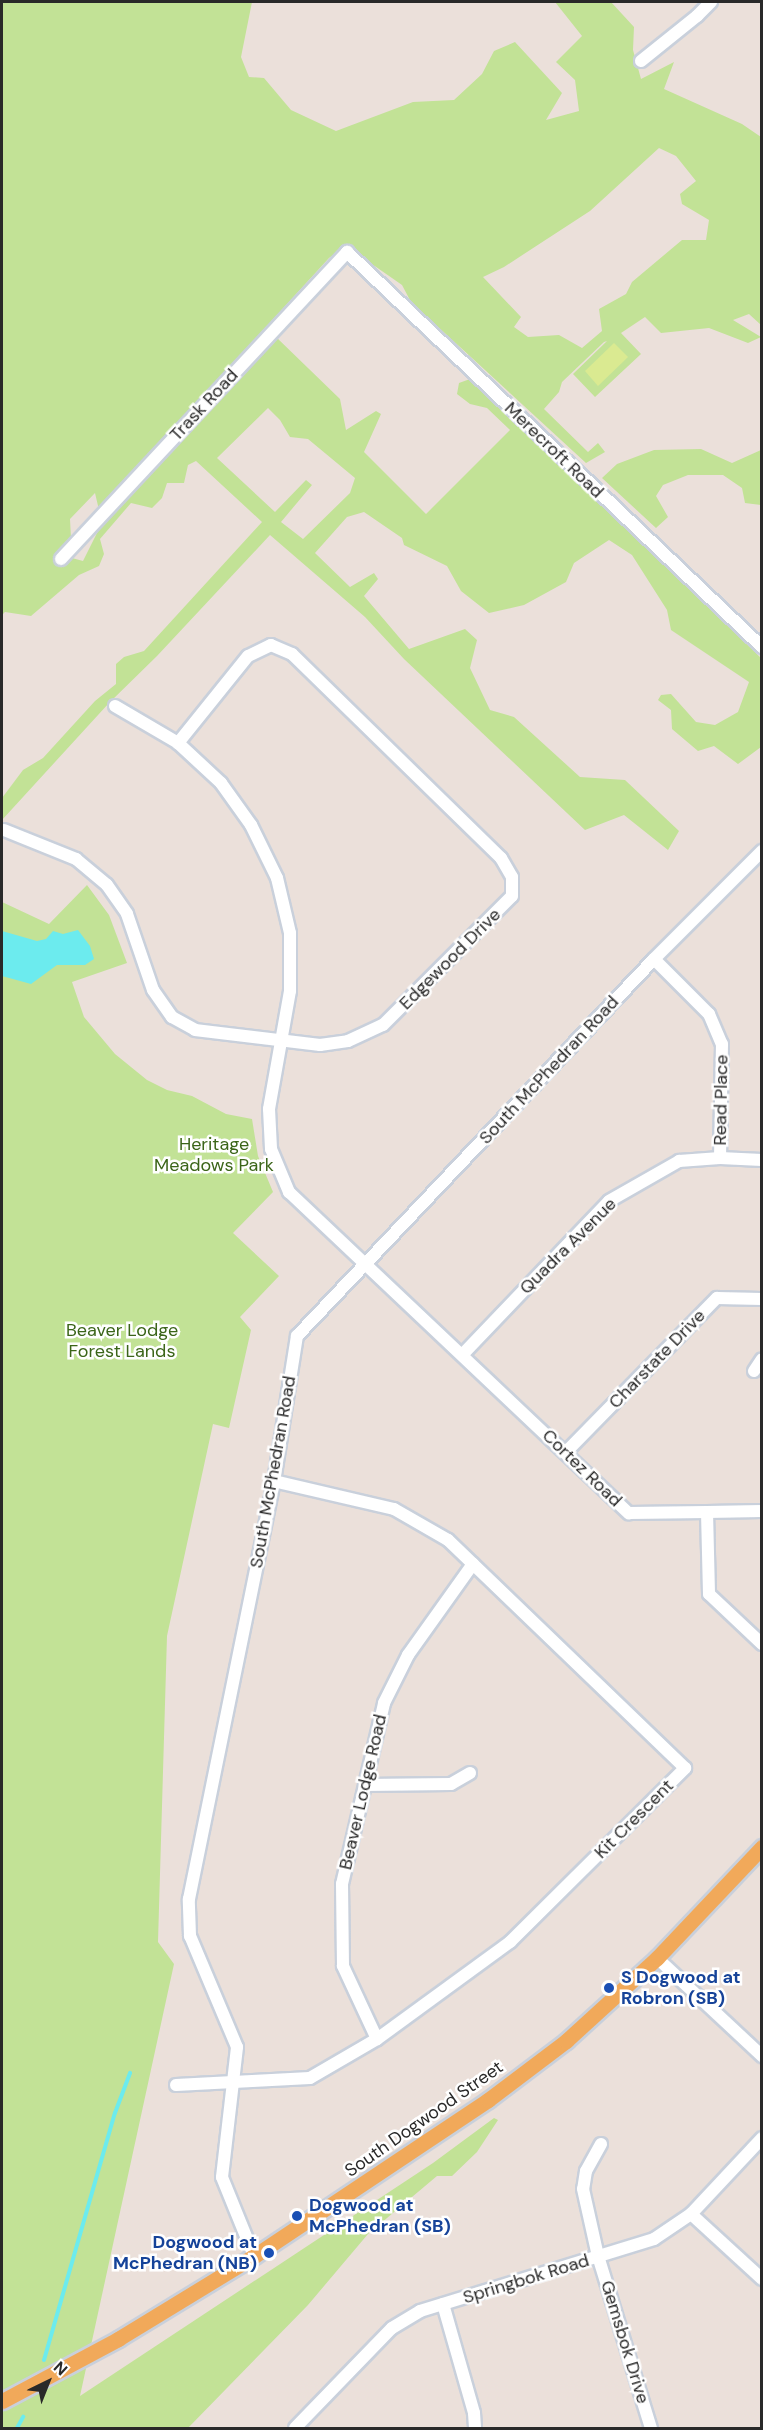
<!DOCTYPE html>
<html>
<head>
<meta charset="utf-8">
<style>
  body { margin:0 }
  #map { position:relative; width:763px; height:2430px; overflow:hidden; background:#ebe0da; font-family:"DM Sans",sans-serif }
  div>[style] { position:absolute }
  [style*='--x'] { left:calc(var(--x)*1px); top:calc(var(--y)*1px); width:calc(var(--w)*1px); rotate:calc(var(--a)*1deg) }
  .green>* { inset:0; background:#c2e296 }
  .pitch>* { inset:0; background:#daea91 }
  .water>* { inset:0; background:#6cebee }
  .stream>* { height:4px; margin:-2px; padding:0 2px; transform-origin:2px; border-radius:2px; background:#6cebee }
  .roads { filter:drop-shadow(2px 0 #c9d0db) drop-shadow(-2px 0 #c9d0db) drop-shadow(0 2px #c9d0db) drop-shadow(0 -2px #c9d0db) }
  .minor>* { height:12px; margin:-6px; padding:0 6px; transform-origin:6px; border-radius:6px; background:#fff }
  .major>* { height:15px; margin:-7.5px; padding:0 7.5px; transform-origin:7.5px; border-radius:7.5px; background:#f1a95a }
  .dots>* { width:16px; height:16px; translate:-50% -50%; box-sizing:border-box; border:3px solid #fff; border-radius:50% }
  span { translate:-50% -50%; white-space:nowrap; text-align:center; line-height:1.15; -webkit-text-stroke:5px #fff; paint-order:stroke }
  .street-label { font-size:18px; color:#292929 }
  .park-label { font-size:18px; color:#3b6519 }
  .transit-label { font-size:18px; color:#164399; font-weight:700 }
  .left { translate:0 -50%; text-align:left }
  .right { translate:-100% -50%; text-align:right }
  .frame { position:absolute; inset:0; border:3px solid #292929; pointer-events:none }
  .north { position:absolute; left:18px; top:2352px; width:60px; height:60px; -webkit-text-stroke:4px #fff; paint-order:stroke; rotate:43deg; font-size:16px; font-weight:700; line-height:24px; text-align:center; color:#292929 }
  .north::after { content:''; display:block; margin:auto; width:21px; height:27px; background:#292929; clip-path:polygon(50% 0,100% 100%,50% 72%,0 100%) }
</style>
</head>
<body>
<div id="map">
  <div class="green">
    <div style="clip-path:polygon(evenodd,2px 2px,252px 2px,241px 57px,249px 77px,264px 78px,291px 110px,336px 131px,413px 102px,454px 100px,482px 74px,494px 51px,515px 42px,562px 93px,546px 120px,579px 111px,575px 80px,556px 62px,582px 36px,555px 2px,611px 2px,634px 27px,633px 50px,641px 79px,674px 62px,664px 89px,742px 124px,761px 137px,761px 325px,749px 314px,733px 320px,761px 337px,748px 343px,709px 328px,661px 333px,645px 317px,621px 333px,641px 354px,595px 397px,573px 374px,607px 341px,604px 342px,562px 382px,559px 392px,544px 409px,588px 452px,598px 443px,605px 452px,586px 463px,411px 302px,402px 285px,346px 246px,329px 258px,99px 510px,95px 493px,70px 519px,72px 558px,83px 561px,99px 529px,276px 337px,340px 399px,346px 430px,376px 411px,381px 414px,364px 452px,426px 514px,510px 430px,487px 408px,470px 404px,457px 394px,459px 383px,470px 379px,761px 658px,761px 747px,738px 764px,714px 746px,698px 751px,672px 729px,671px 710px,658px 700px,661px 695px,671px 694px,696px 722px,715px 725px,738px 712px,749px 682px,671px 630px,667px 610px,632px 555px,609px 540px,574px 563px,566px 582px,524px 605px,489px 613px,461px 591px,447px 566px,404px 545px,402px 538px,364px 512px,347px 517px,315px 553px,350px 587px,374px 573px,378px 579px,364px 596px,409px 649px,465px 629px,477px 640px,470px 668px,490px 710px,514px 717px,580px 777px,625px 780px,679px 831px,668px 850px,624px 815px,585px 830px,404px 659px,365px 617px,270px 535px,157px 656px,109px 703px,2px 820px,2px 798px,23px 770px,43px 758px,95px 701px,116px 684px,116px 664px,124px 657px,144px 651px,262px 522px,196px 461px,188px 465px,184px 483px,167px 483px,162px 498px,152px 508px,131px 503px,100px 539px,104px 554px,99px 566px,79px 575px,31px 616px,5px 612px,2px 615px,2px 2px,659px 148px,676px 156px,696px 181px,680px 194px,682px 204px,709px 220px,706px 240px,682px 240px,632px 282px,626px 294px,599px 309px,602px 331px,582px 348px,559px 335px,528px 337px,514px 327px,521px 317px,483px 277px,504px 267px,590px 211px,659px 148px,2px 2px,268px 408px,280px 420px,290px 437px,308px 439px,355px 478px,350px 493px,303px 539px,281px 522px,312px 485px,306px 480px,275px 512px,217px 458px,268px 408px)"></div>
    <div style="clip-path:polygon(701px 449px,732px 463px,761px 450px,761px 505px,745px 503px,742px 488px,723px 475px,688px 475px,663px 485px,656px 496px,668px 517px,656px 528px,602px 478px,617px 464px,654px 450px)"></div>
    <div style="clip-path:polygon(87px 885px,109px 915px,127px 963px,72px 982px,84px 1017px,115px 1054px,147px 1080px,167px 1090px,192px 1096px,226px 1114px,252px 1119px,258px 1156px,273px 1192px,233px 1233px,279px 1276px,240px 1317px,251px 1330px,229px 1428px,213px 1424px,167px 1636px,158px 1942px,174px 1964px,80px 2396px,433px 2163px,494px 2118px,498px 2120px,477px 2152px,452px 2176px,437px 2176px,368px 2234px,308px 2305px,188px 2428px,2px 2428px,2px 902px,49px 924px)"></div>
  </div>
  <div class="pitch">
    <div style="clip-path:polygon(614px 343px,628px 357px,598px 386px,585px 371px)"></div>
  </div>
  <div class="water">
    <div style="clip-path:polygon(78px 930px,90px 946px,94px 959px,85px 965px,57px 965px,31px 984px,2px 976px,2px 931px,37px 941px,46px 939px,53px 931px,63px 934px)"></div>
  </div>
  <div class="stream">
    <div style="--x:44;--y:2360;--w:257;--a:-74"></div>
    <div style="--x:115;--y:2113;--w:43;--a:-69.4"></div>
    <div style="--x:17;--y:2428;--w:13;--a:-61"></div>
  </div>
  <div class="roads">
    <div class="minor">
      <div style="--x:641;--y:61;--w:72;--a:-38.8"></div>
      <div style="--x:697;--y:16;--w:20;--a:-45"></div>
      <div style="--x:61;--y:559;--w:420;--a:-47"></div>
      <div style="--x:347;--y:252;--w:573;--a:43.59"></div>
      <div style="--x:115;--y:706;--w:73;--a:30.4"></div>
      <div style="--x:178;--y:743;--w:59;--a:42.9"></div>
      <div style="--x:221;--y:783;--w:52;--a:54.5"></div>
      <div style="--x:251;--y:825;--w:59;--a:63.9"></div>
      <div style="--x:277;--y:878;--w:57;--a:76.7"></div>
      <div style="--x:290;--y:933;--w:58;--a:90"></div>
      <div style="--x:290;--y:991;--w:120;--a:100.1"></div>
      <div style="--x:269;--y:1109;--w:40;--a:87.1"></div>
      <div style="--x:271;--y:1149;--w:47;--a:67.3"></div>
      <div style="--x:289;--y:1192;--w:468;--a:43.4"></div>
      <div style="--x:629;--y:1513;--w:78;--a:-0.7"></div>
      <div style="--x:707;--y:1512;--w:82;--a:88.6"></div>
      <div style="--x:709;--y:1594;--w:73;--a:43.3"></div>
      <div style="--x:4;--y:830;--w:78;--a:21.9"></div>
      <div style="--x:76;--y:859;--w:40;--a:40"></div>
      <div style="--x:107;--y:885;--w:35;--a:55"></div>
      <div style="--x:127;--y:914;--w:80;--a:71.1"></div>
      <div style="--x:153;--y:990;--w:33;--a:55"></div>
      <div style="--x:172;--y:1017;--w:26;--a:29"></div>
      <div style="--x:195;--y:1030;--w:126;--a:6.8"></div>
      <div style="--x:320;--y:1045;--w:28;--a:-8"></div>
      <div style="--x:348;--y:1041;--w:38;--a:-25"></div>
      <div style="--x:383;--y:1025;--w:182;--a:-45"></div>
      <div style="--x:512;--y:896;--w:19;--a:-90"></div>
      <div style="--x:512;--y:877;--w:22;--a:-120"></div>
      <div style="--x:501;--y:858;--w:292;--a:-135.7"></div>
      <div style="--x:292;--y:654;--w:23;--a:-157"></div>
      <div style="--x:271;--y:645;--w:25;--a:154"></div>
      <div style="--x:248;--y:656;--w:112;--a:128.8"></div>
      <div style="--x:654;--y:959;--w:78;--a:45"></div>
      <div style="--x:709;--y:1014;--w:33;--a:67"></div>
      <div style="--x:722;--y:1044;--w:114;--a:91"></div>
      <div style="--x:463;--y:1354;--w:211;--a:-46.3"></div>
      <div style="--x:609;--y:1201;--w:81;--a:-29.7"></div>
      <div style="--x:679;--y:1161;--w:41;--a:-4.2"></div>
      <div style="--x:720;--y:1158;--w:42;--a:2.7"></div>
      <div style="--x:754;--y:1371;--w:14;--a:-56"></div>
      <div style="--x:566;--y:1452;--w:216;--a:-45.6"></div>
      <div style="--x:717;--y:1298;--w:45;--a:1.3"></div>
      <div style="--x:707;--y:1512;--w:55;--a:-1"></div>
      <div style="--x:365;--y:1785;--w:86;--a:-0.7"></div>
      <div style="--x:451;--y:1784;--w:22;--a:-30"></div>
      <div style="--x:657;--y:1958;--w:144;--a:43"></div>
      <div style="--x:377;--y:2039;--w:81;--a:-115"></div>
      <div style="--x:343;--y:1966;--w:82;--a:-90.7"></div>
      <div style="--x:342;--y:1884;--w:186;--a:-76.9"></div>
      <div style="--x:384;--y:1703;--w:54;--a:-63.4"></div>
      <div style="--x:408;--y:1655;--w:112;--a:-54.5"></div>
      <div style="--x:176;--y:2085;--w:134;--a:-3"></div>
      <div style="--x:310;--y:2078;--w:78;--a:-30.2"></div>
      <div style="--x:377;--y:2039;--w:165;--a:-36.1"></div>
      <div style="--x:510;--y:1942;--w:247;--a:-44.8"></div>
      <div style="--x:685;--y:1768;--w:329;--a:-136.1"></div>
      <div style="--x:448;--y:1540;--w:62;--a:-150.1"></div>
      <div style="--x:394;--y:1509;--w:123;--a:-166.9"></div>
      <div style="--x:601;--y:2144;--w:31;--a:119"></div>
      <div style="--x:586;--y:2171;--w:18;--a:99"></div>
      <div style="--x:583;--y:2189;--w:69;--a:77.4"></div>
      <div style="--x:598;--y:2256;--w:180;--a:72.9"></div>
      <div style="--x:691;--y:2214;--w:96;--a:42.5"></div>
      <div style="--x:254;--y:2256;--w:85;--a:-112.1"></div>
      <div style="--x:222;--y:2177;--w:131;--a:-83.4"></div>
      <div style="--x:237;--y:2047;--w:121;--a:-112.9"></div>
      <div style="--x:190;--y:1936;--w:37;--a:-92"></div>
      <div style="--x:189;--y:1899;--w:427;--a:-78.5"></div>
      <div style="--x:274;--y:1481;--w:147;--a:-81"></div>
      <div style="--x:297;--y:1336;--w:519;--a:-46.56"></div>
      <div style="--x:654;--y:959;--w:153;--a:-45"></div>
      <div style="--x:443;--y:2304;--w:113;--a:74.1"></div>
      <div style="--x:474;--y:2413;--w:15;--a:86"></div>
      <div style="--x:295;--y:2428;--w:139;--a:-45.9"></div>
      <div style="--x:392;--y:2328;--w:33;--a:-31"></div>
      <div style="--x:420;--y:2311;--w:245;--a:-17.1"></div>
      <div style="--x:654;--y:2239;--w:45;--a:-34"></div>
      <div style="--x:691;--y:2214;--w:104;--a:-46.9"></div>
    </div>
    <div class="major">
      <div style="--x:2;--y:2401;--w:132;--a:-28.1"></div>
      <div style="--x:118;--y:2339;--w:159;--a:-31.4"></div>
      <div style="--x:254;--y:2256;--w:281;--a:-33.7"></div>
      <div style="--x:488;--y:2100;--w:98;--a:-37.1"></div>
      <div style="--x:566;--y:2041;--w:123;--a:-42.4"></div>
      <div style="--x:657;--y:1958;--w:153;--a:-46.6"></div>
    </div>
  </div>
  <div class="dots">
    <div style="left:609px;top:1988px;background:#1a4fb4"></div>
    <div style="left:297px;top:2216px;background:#1a4fb4"></div>
    <div style="left:269px;top:2253px;background:#1a4fb4"></div>
  </div>
  <div class="street-label">
    <span style="left:204px;top:405px;rotate:-47deg">Trask Road</span>
    <span style="left:554px;top:450px;rotate:44deg">Merecroft Road</span>
    <span style="left:450px;top:959px;rotate:-45deg">Edgewood Drive</span>
    <span style="left:549px;top:1070px;rotate:-47deg">South McPhedran Road</span>
    <span style="left:721px;top:1100px;rotate:-89deg">Read Place</span>
    <span style="left:568px;top:1246px;rotate:-45deg">Quadra Avenue</span>
    <span style="left:657px;top:1359px;rotate:-46deg">Charstate Drive</span>
    <span style="left:582px;top:1468px;rotate:44deg">Cortez Road</span>
    <span style="left:273px;top:1472px;rotate:-80deg">South McPhedran Road</span>
    <span style="left:363px;top:1792px;rotate:-77deg">Beaver Lodge Road</span>
    <span style="left:634px;top:1819px;rotate:-45deg">Kit Crescent</span>
    <span style="left:424px;top:2119px;rotate:-35deg">South Dogwood Street</span>
    <span style="left:526px;top:2279px;rotate:-17deg">Springbok Road</span>
    <span style="left:625px;top:2342px;rotate:73deg">Gemsbok Drive</span>
  </div>
  <div class="park-label">
    <span style="left:214px;top:1155px">Heritage<br>Meadows Park</span>
    <span style="left:122px;top:1341px">Beaver Lodge<br>Forest Lands</span>
  </div>
  <div class="transit-label">
    <span class="left" style="left:621px;top:1988px">S Dogwood at<br>Robron (SB)</span>
    <span class="left" style="left:309px;top:2216px">Dogwood at<br>McPhedran (SB)</span>
    <span class="right" style="left:257px;top:2253px">Dogwood at<br>McPhedran (NB)</span>
  </div>
  <div class="frame"></div>
  <div class="north">N</div>
</div>
</body>
</html>
